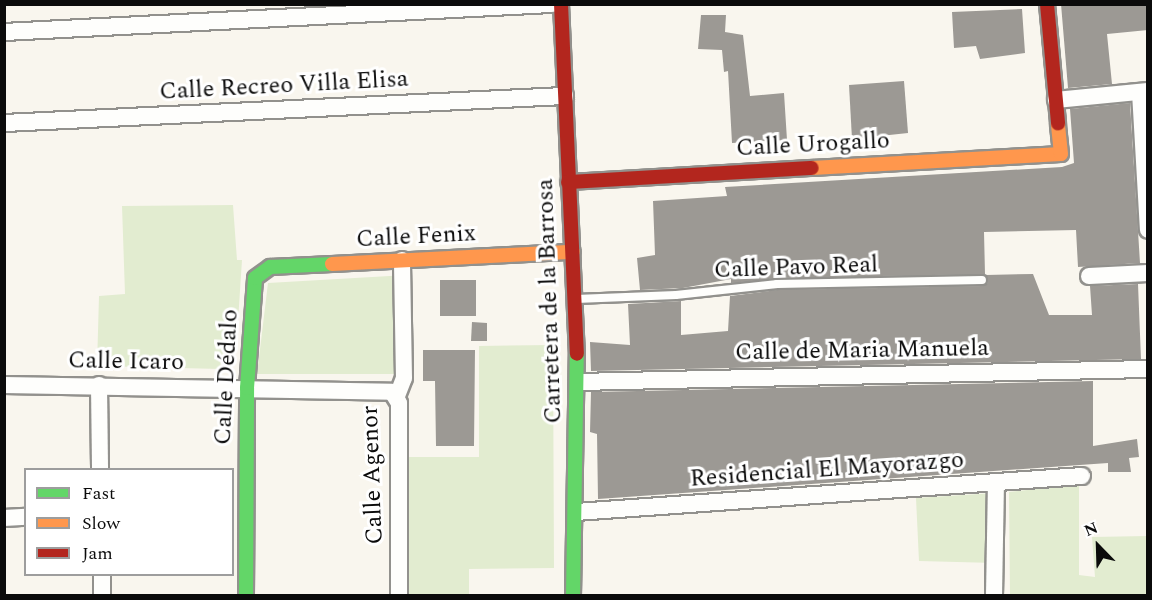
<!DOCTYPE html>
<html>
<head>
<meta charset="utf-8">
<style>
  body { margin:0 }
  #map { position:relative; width:1152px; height:600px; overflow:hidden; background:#f9f6ee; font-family:Spectral,serif }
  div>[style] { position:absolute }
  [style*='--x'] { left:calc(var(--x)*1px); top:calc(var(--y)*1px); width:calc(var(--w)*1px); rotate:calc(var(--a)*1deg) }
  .green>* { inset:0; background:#e2ecd0 }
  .building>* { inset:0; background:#9c9994 }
  .roads { filter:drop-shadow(2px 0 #92918d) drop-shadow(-2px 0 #92918d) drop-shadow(0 2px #92918d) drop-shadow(0 -2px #92918d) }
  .lane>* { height:8px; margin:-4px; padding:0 4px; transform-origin:4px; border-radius:4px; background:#fefefc }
  .street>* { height:16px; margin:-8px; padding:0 8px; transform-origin:8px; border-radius:8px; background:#fefefc }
  .fast>* { height:14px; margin:-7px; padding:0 7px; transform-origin:7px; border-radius:7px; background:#63d668 }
  .slow>* { height:14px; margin:-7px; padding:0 7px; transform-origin:7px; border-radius:7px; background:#ff974d }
  .jam>* { height:14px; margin:-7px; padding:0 7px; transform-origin:7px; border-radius:7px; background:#b3261e }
  span { translate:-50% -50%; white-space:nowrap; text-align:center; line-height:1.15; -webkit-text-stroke:6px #fff; paint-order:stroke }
  .street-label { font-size:24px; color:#0b0b0b }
  .frame { position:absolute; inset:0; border:6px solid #0b0b0b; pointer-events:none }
  .legend { position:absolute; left:24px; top:468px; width:210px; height:108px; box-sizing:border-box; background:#fff; border:2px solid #9d9d9d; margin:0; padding:8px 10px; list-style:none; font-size:18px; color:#0b0b0b }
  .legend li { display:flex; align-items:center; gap:12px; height:30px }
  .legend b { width:30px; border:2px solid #9d9d9d }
  .north { position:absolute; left:1068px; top:516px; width:60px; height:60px; -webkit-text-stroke:4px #fff; paint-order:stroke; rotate:337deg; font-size:16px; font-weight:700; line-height:24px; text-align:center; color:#0b0b0b }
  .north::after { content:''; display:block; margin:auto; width:21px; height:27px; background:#0b0b0b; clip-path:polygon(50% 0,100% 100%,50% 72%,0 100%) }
</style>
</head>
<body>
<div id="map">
  <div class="green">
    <div style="clip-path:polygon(233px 205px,237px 260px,242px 260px,236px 352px,220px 356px,221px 369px,97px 366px,99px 296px,125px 294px,122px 206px)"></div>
    <div style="clip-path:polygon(407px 275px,409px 374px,257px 374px,268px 283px)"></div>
    <div style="clip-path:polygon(553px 345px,554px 568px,469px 569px,469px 595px,406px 595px,406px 457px,479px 457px,479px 346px)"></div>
    <div style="clip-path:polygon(1079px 484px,1079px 575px,1095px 577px,1092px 537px,1147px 536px,1147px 595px,1010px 595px,1009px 492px)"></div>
    <div style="clip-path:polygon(995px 493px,995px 563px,919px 561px,916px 498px)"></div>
  </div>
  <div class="building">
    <div style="clip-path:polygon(1061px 4px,1148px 4px,1148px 30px,1107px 34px,1112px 84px,1068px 88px)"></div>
    <div style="clip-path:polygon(1022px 9px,1025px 53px,980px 59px,976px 46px,954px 48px,952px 12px)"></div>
    <div style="clip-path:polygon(701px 15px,726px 15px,725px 32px,743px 35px,750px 96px,784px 93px,787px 140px,732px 143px,728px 71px,724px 72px,722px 50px,698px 49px)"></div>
    <div style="clip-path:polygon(904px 81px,908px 133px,852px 139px,849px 85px)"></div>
    <div style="clip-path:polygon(1130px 103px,1140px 263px,1078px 267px,1076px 230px,984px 232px,985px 274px,777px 278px,731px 283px,731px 279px,683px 288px,640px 290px,637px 258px,655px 255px,653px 201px,727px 196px,725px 187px,1062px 167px,1074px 163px,1070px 109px)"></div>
    <div style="clip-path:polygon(1033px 274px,1049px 315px,1092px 315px,1090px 286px,1138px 284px,1141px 359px,591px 371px,590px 342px,630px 345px,628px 304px,681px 301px,681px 335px,728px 331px,730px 296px,777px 290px,982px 286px,988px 283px,986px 275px)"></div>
    <div style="clip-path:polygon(440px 280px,476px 280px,476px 316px,440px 316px)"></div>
    <div style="clip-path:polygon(472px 322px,487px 323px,487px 341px,471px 341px)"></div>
    <div style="clip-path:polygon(423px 350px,475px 350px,474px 446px,436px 446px,435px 381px,423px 381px)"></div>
    <div style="clip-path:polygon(1093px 381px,1093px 446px,1137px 439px,1139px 457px,1129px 458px,1131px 472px,1108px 472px,1108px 463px,598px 499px,597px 434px,590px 432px,591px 392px)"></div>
  </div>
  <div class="roads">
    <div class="lane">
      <div style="--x:576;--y:299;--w:100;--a:-2.3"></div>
      <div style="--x:676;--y:295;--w:102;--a:-6.2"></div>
      <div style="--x:777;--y:284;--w:205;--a:-1.1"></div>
    </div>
    <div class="street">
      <div style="--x:4;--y:32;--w:548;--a:-2.93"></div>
      <div style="--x:1140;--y:92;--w:138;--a:86.7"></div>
      <div style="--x:1056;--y:100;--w:92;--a:-5.6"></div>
      <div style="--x:4;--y:123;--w:562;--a:-2.76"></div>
      <div style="--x:1089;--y:276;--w:59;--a:-2.9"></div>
      <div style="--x:578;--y:382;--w:570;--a:-1.31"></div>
      <div style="--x:4;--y:385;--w:388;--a:1"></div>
      <div style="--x:392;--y:392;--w:13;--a:58"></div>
      <div style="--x:399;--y:403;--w:193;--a:90"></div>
      <div style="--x:99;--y:385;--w:85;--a:89.3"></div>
      <div style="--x:397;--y:396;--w:19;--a:-69"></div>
      <div style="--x:404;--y:378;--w:118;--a:-91"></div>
      <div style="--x:576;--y:512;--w:507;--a:-4.07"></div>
      <div style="--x:4;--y:518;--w:22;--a:-3"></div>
      <div style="--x:102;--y:574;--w:22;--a:90"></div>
      <div style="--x:994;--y:596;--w:114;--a:-89"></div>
    </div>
    <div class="fast">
      <div style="--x:246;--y:596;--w:208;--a:-89.7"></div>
      <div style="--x:247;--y:388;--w:110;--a:-85.8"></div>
      <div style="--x:255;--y:278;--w:19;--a:-36"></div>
      <div style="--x:270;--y:267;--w:62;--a:-2.8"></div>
      <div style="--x:573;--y:596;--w:242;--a:-89.1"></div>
    </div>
    <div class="slow">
      <div style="--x:812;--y:168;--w:249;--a:-3.2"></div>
      <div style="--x:1061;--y:154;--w:31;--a:-96"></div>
      <div style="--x:332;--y:264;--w:241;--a:-2.9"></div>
    </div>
    <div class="jam">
      <div style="--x:561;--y:4;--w:350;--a:87.4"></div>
      <div style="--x:1047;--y:4;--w:120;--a:84.7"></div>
      <div style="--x:568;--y:182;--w:244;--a:-3.3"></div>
    </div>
  </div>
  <div class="street-label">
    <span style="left:284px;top:86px;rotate:-3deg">Calle Recreo Villa Elisa</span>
    <span style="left:813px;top:145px;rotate:-3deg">Calle Urogallo</span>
    <span style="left:416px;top:237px;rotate:-3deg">Calle Fenix</span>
    <span style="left:796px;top:268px;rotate:-2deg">Calle Pavo Real</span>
    <span style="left:550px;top:301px;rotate:-92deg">Carretera de la Barrosa</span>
    <span style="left:862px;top:351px;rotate:-1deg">Calle de Maria Manuela</span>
    <span style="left:126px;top:362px;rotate:1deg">Calle Icaro</span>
    <span style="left:227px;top:377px;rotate:-87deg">Calle Dédalo</span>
    <span style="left:827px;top:470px;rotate:-4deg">Residencial El Mayorazgo</span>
    <span style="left:373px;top:475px;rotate:-92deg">Calle Agenor</span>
  </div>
  <div class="frame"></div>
  <ul class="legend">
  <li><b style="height:8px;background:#63d668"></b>Fast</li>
  <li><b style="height:8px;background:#ff974d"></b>Slow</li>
  <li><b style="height:8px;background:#b3261e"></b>Jam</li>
  </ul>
  <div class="north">N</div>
</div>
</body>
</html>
